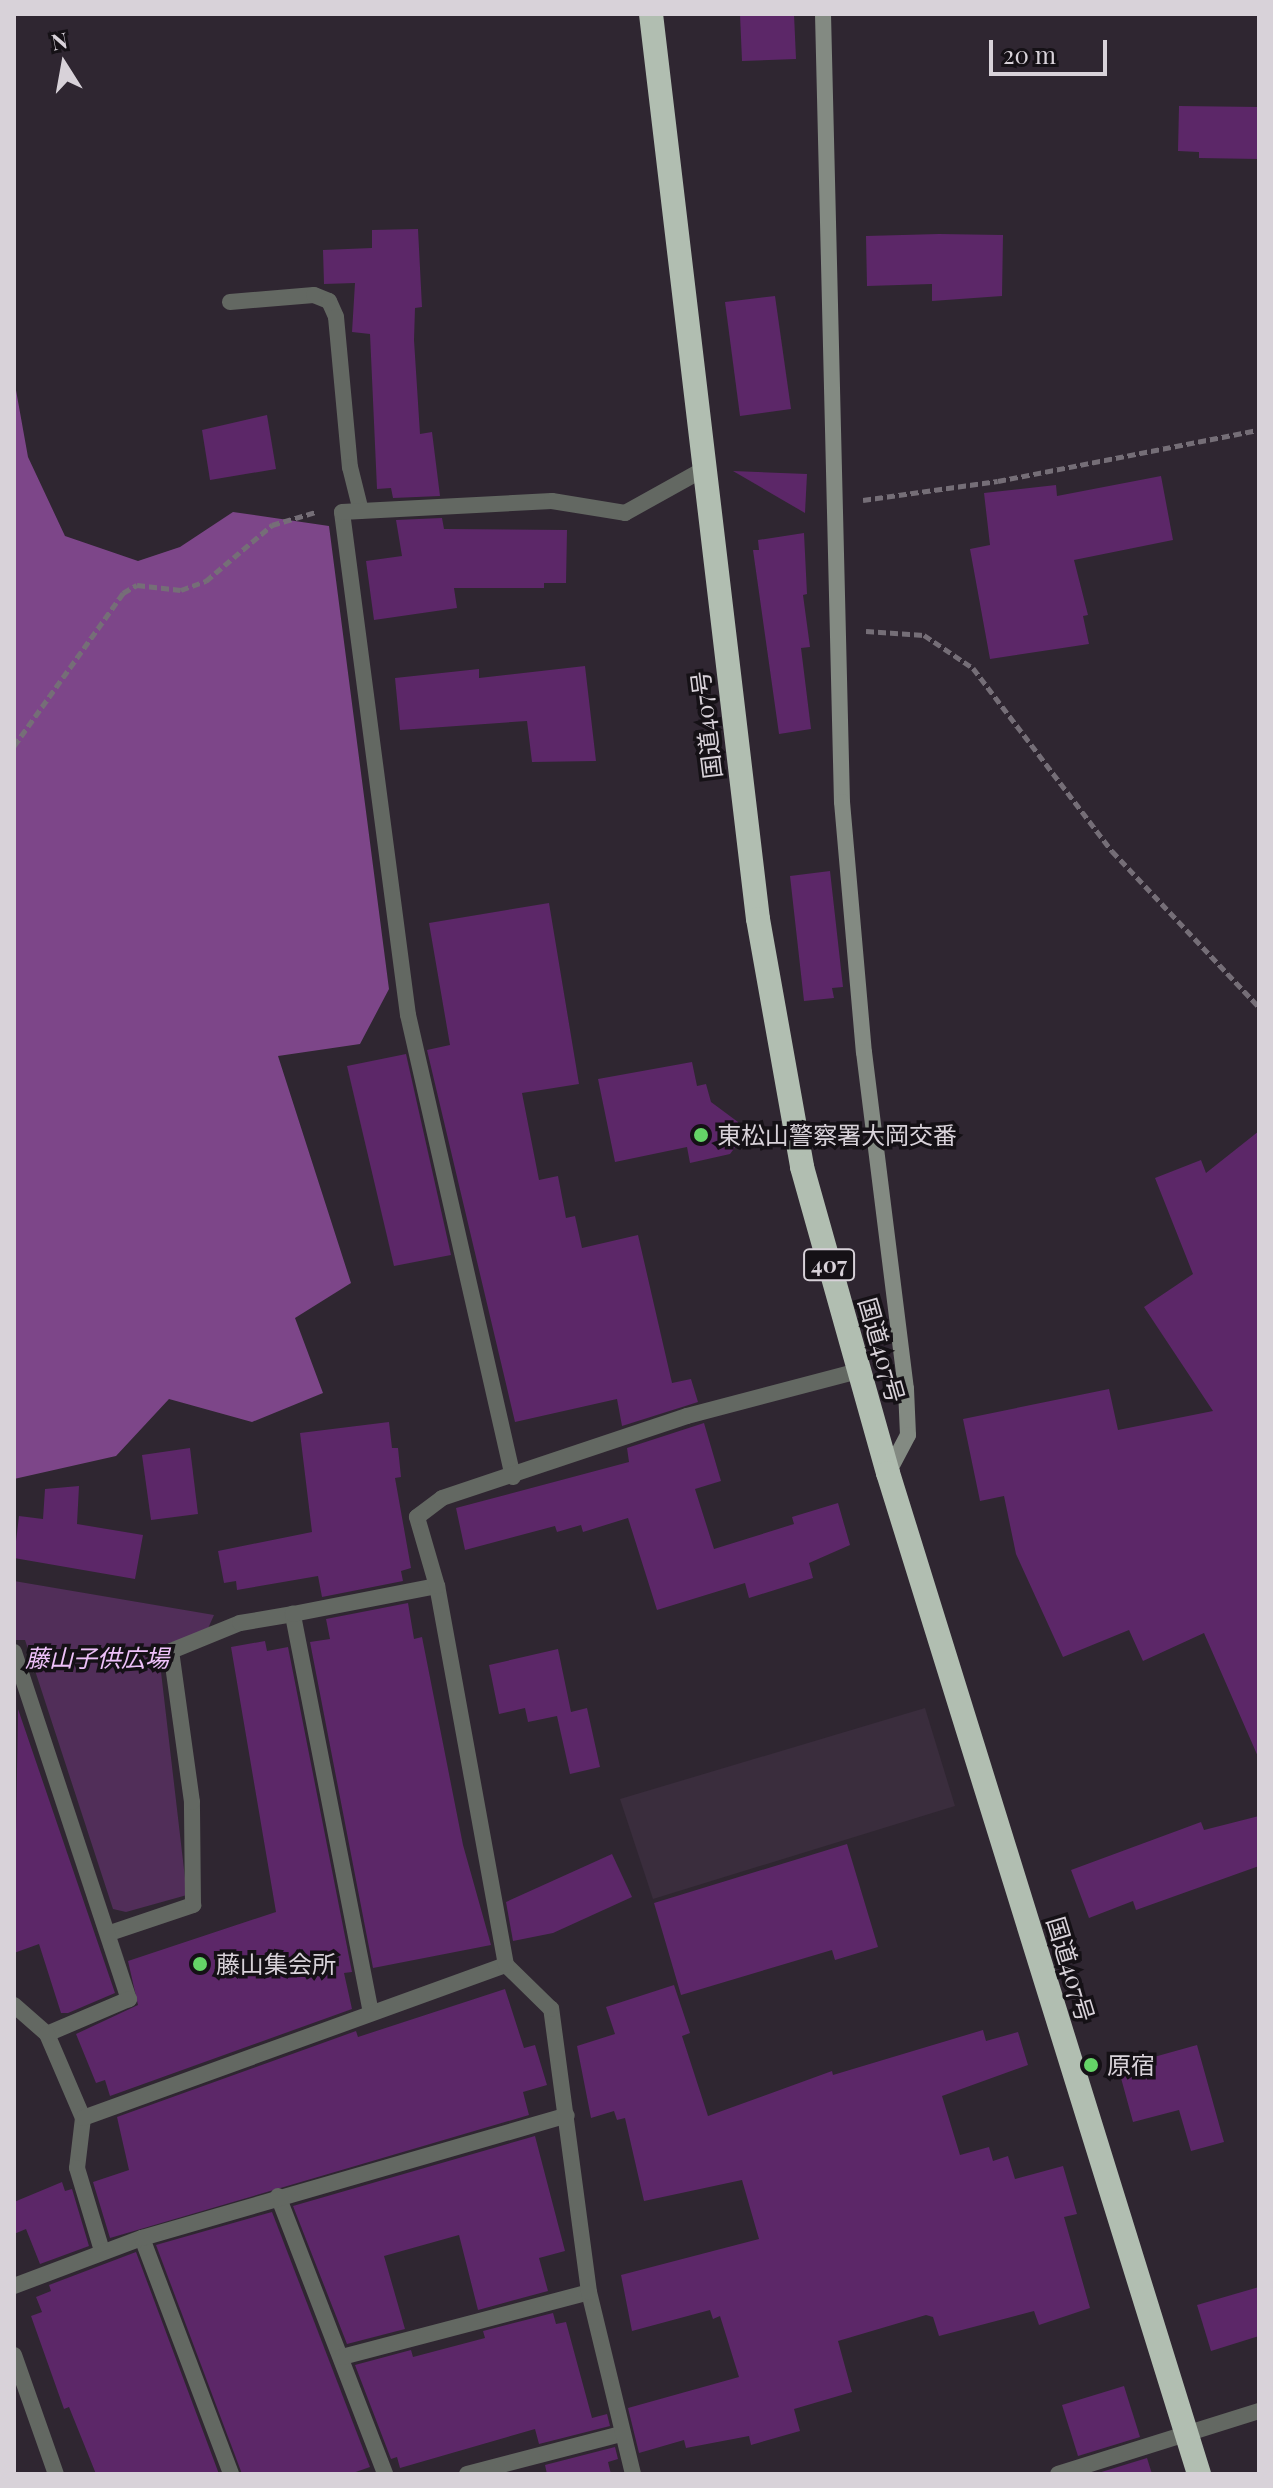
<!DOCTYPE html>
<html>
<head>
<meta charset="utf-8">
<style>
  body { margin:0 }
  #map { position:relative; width:1273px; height:2488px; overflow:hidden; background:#2f2631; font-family:"Playfair Display","Noto Sans JP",serif }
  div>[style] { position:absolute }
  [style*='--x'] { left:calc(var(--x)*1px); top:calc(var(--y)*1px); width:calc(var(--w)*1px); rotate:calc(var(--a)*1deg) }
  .built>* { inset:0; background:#3a2d3d }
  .green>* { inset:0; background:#512e59 }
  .forest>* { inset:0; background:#7d4689 }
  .building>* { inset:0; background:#5c2768 }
  .path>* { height:5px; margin-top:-2.5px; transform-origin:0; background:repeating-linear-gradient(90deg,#756e77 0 8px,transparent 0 12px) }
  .lane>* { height:16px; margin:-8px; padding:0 8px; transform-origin:8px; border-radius:8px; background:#636862 }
  .street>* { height:16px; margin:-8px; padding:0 8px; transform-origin:8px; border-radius:8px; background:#636862 }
  .secondary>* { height:16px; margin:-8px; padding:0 8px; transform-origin:8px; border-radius:8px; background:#838a82 }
  .highway>* { height:24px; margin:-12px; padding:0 12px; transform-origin:12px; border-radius:12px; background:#b1beb1 }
  .dots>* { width:22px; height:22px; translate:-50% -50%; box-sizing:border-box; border:4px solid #151116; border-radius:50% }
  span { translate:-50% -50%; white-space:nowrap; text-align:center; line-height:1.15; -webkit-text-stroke:7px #151116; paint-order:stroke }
  .shield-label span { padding:2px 6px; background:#151116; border:2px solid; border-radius:6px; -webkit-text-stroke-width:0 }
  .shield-label { font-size:22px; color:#d8d2d9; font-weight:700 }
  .street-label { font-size:24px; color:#d8d2d9 }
  .poi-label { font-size:24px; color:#d8d2d9 }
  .left { translate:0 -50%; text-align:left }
  .park-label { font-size:24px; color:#eec1f9; font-style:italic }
  .frame { position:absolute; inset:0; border:16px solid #d8d2d9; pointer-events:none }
  .north { position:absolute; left:24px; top:24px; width:80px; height:80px; -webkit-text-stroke:6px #151116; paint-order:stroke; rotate:349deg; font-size:22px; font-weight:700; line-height:32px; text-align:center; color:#d8d2d9 }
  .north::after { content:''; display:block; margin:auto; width:28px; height:36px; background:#d8d2d9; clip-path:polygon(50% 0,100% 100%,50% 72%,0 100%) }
  .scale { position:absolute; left:989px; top:40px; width:118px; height:36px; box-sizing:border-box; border:4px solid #d8d2d9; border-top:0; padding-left:10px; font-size:24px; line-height:28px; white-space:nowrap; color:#d8d2d9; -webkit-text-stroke:6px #151116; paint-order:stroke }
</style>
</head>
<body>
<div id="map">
  <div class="built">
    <div style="clip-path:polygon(925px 1708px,955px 1806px,653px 1899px,620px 1799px)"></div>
  </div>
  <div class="green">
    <div style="clip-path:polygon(14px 1581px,214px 1615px,206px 1633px,158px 1646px,187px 1895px,126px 1912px,113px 1909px,25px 1640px,14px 1640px)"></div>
  </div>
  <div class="forest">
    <div style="clip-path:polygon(14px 379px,28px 457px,65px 536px,138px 561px,180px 547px,233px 512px,329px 526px,389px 989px,360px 1044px,278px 1056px,351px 1283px,295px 1318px,323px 1393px,252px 1422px,169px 1399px,116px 1456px,14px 1479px)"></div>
  </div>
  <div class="building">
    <div style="clip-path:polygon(740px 14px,794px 14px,796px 59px,742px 61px)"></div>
    <div style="clip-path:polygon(1179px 106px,1259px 107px,1259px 159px,1199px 158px,1199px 152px,1178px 151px)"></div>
    <div style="clip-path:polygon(418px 229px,422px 307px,415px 308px,414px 340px,420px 434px,432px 432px,440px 496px,393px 498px,391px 488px,377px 489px,370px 334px,352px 332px,355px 283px,324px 284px,323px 250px,372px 248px,372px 230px)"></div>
    <div style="clip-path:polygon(939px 234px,1003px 235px,1002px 296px,932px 301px,932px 284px,867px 286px,866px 236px)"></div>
    <div style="clip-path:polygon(775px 296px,791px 409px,740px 416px,725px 302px)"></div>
    <div style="clip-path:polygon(267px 415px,276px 469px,210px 480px,202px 430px)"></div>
    <div style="clip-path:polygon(733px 471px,807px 474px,805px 513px)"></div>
    <div style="clip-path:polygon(1161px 476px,1173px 540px,1074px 560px,1088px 615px,1083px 616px,1089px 644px,990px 659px,970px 549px,990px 545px,984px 493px,1056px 485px,1057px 496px)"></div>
    <div style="clip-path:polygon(442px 518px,444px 529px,567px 530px,566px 583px,544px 583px,544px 588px,454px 588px,457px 608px,374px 620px,366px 561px,402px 556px,396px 520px)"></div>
    <div style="clip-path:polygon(804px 533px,807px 594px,803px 595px,810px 647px,801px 648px,811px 729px,779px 734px,753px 550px,759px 550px,758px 540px)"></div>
    <div style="clip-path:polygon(585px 666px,596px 761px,532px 762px,527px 721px,400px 730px,395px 678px,479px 669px,479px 678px)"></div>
    <div style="clip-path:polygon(830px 871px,843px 987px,832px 988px,834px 998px,804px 1001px,790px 876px)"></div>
    <div style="clip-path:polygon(549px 903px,579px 1084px,522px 1093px,539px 1180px,558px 1176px,566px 1218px,575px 1216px,582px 1248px,638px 1235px,672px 1383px,691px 1379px,698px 1402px,622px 1426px,617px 1399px,515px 1422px,427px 1050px,450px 1045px,429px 923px)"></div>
    <div style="clip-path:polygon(406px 1054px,451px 1255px,394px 1266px,347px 1066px)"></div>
    <div style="clip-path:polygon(692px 1062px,697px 1086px,706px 1084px,711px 1102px,738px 1122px,740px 1141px,730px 1154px,690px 1163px,687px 1147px,615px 1162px,598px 1079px)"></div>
    <div style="clip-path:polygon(1259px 1131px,1259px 1759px,1204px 1633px,1143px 1661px,1129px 1630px,1063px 1657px,1016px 1554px,1004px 1496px,980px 1501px,963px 1419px,1109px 1389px,1118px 1430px,1213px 1411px,1144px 1307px,1193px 1274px,1155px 1178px,1201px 1160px,1206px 1173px)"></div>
    <div style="clip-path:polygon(389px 1422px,392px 1448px,398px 1448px,401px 1477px,395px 1478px,411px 1568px,401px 1571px,403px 1581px,322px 1597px,318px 1576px,237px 1590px,236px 1581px,224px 1583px,218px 1551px,312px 1532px,300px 1433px)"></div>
    <div style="clip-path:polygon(704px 1423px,721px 1481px,695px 1489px,714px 1549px,794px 1524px,792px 1517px,838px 1503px,850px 1545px,809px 1563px,813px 1578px,749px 1598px,745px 1583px,657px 1610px,628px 1518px,583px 1532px,581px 1525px,557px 1532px,555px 1526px,465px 1550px,456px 1508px,629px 1462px,627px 1448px)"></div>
    <div style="clip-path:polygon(190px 1448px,198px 1514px,151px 1520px,142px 1455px)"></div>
    <div style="clip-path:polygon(79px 1486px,77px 1524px,143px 1535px,135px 1579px,14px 1558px,19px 1516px,43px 1519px,45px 1489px)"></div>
    <div style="clip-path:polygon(408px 1603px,414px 1639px,422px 1637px,463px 1845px,491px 1945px,373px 1968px,310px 1642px,330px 1639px,326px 1619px)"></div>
    <div style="clip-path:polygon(265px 1641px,267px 1651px,288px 1647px,352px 1972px,344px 1973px,352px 2009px,110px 2096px,105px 2080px,96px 2083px,76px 2034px,138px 2005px,128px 1961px,276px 1912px,231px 1647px)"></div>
    <div style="clip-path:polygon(558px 1649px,571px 1712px,587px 1708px,600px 1767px,570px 1774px,557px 1716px,528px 1722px,525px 1708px,499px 1714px,489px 1665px)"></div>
    <div style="clip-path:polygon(18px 1709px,115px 1993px,68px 2013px,61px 2013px,39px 1944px,14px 1953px)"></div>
    <div style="clip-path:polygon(1259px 1816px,1259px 1866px,1136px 1910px,1133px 1901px,1089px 1918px,1071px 1870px,1201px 1822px,1204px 1830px)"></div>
    <div style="clip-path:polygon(847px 1844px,878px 1947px,835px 1960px,832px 1950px,681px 1995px,654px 1903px)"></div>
    <div style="clip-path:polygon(612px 1854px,632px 1897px,553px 1933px,513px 1941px,506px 1902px)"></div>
    <div style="clip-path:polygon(674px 1985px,690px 2033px,682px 2036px,708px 2116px,832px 2071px,833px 2075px,983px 2030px,986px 2041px,1018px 2032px,1028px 2065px,942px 2096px,960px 2155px,989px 2147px,993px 2161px,1008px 2156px,1015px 2179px,1063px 2166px,1077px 2214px,1064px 2217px,1090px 2308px,1039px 2325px,1034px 2311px,939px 2336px,933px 2317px,926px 2315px,838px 2341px,852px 2392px,794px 2409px,800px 2431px,751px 2445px,749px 2436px,686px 2448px,684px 2440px,639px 2453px,628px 2408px,739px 2377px,720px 2316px,713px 2319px,710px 2310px,632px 2331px,621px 2275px,759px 2239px,742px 2180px,644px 2201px,625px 2118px,617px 2120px,614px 2111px,591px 2118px,577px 2046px,615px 2034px,606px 2007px)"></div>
    <div style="clip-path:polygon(505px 1989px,524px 2048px,535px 2045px,547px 2085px,523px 2092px,529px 2115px,110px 2238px,93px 2182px,129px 2170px,117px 2117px,356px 2031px,358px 2037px)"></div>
    <div style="clip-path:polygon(1197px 2045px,1224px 2142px,1191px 2151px,1179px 2110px,1133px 2122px,1118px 2067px)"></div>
    <div style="clip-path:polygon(535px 2136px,565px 2251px,539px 2258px,548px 2291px,478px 2310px,459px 2235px,384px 2256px,405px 2329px,347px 2344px,293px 2206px)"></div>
    <div style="clip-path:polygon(62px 2182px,65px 2191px,72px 2189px,89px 2246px,40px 2264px,26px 2229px,14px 2234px,14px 2202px)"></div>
    <div style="clip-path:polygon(272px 2212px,370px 2467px,350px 2474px,242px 2474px,156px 2245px)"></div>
    <div style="clip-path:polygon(136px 2252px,219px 2474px,96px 2474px,69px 2407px,64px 2409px,31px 2316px,42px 2312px,36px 2297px,51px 2291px,49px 2285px)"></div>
    <div style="clip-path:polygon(1259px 2287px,1259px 2336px,1211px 2351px,1197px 2305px)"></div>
    <div style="clip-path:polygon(553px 2313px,556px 2324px,566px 2322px,592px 2418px,607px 2414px,610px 2426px,539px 2444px,535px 2429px,400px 2468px,397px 2457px,391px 2459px,355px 2365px,411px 2350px,413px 2357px,485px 2338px,483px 2331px)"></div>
    <div style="clip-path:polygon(1124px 2386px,1140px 2437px,1078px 2456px,1062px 2405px)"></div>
    <div style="clip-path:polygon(615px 2447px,618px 2459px,608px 2462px,611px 2474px,547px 2474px,545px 2465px)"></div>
    <div style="clip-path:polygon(1147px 2458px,1152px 2474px,1095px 2474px)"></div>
  </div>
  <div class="path">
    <div style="--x:863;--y:500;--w:136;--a:-8"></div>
    <div style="--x:998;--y:481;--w:266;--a:-11.1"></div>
    <div style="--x:866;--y:631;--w:58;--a:3.9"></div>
    <div style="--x:924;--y:635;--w:59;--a:34"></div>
    <div style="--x:973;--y:668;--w:230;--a:52.8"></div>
    <div style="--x:1112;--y:851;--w:214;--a:46.7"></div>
    <div style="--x:14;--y:746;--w:188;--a:-54.5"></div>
    <div style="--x:123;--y:593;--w:16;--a:-30"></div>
    <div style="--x:137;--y:585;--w:44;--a:6.5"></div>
    <div style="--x:181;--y:590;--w:27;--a:-20"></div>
    <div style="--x:206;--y:581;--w:87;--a:-40.3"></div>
    <div style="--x:272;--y:525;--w:46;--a:-16.5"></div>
  </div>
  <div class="lane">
    <div style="--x:230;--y:302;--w:84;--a:-4.8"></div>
    <div style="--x:314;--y:295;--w:16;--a:22"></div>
    <div style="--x:329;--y:301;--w:17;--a:66"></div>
    <div style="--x:336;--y:317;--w:151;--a:84.7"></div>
    <div style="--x:350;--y:467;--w:45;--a:76"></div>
    <div style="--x:513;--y:1477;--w:474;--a:-102.8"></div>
    <div style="--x:408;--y:1015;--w:507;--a:-97.48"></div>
    <div style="--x:342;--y:512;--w:210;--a:-3"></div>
    <div style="--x:552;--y:501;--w:74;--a:9.3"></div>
    <div style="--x:625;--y:513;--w:90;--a:-29.1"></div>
    <div style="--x:110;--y:1933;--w:88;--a:-18.6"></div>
    <div style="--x:193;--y:1905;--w:103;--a:-90.6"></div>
    <div style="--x:192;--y:1802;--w:152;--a:-97.9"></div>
    <div style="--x:171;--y:1651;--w:74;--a:-22.1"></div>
    <div style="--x:240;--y:1623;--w:54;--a:-9.6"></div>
  </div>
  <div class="street">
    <div style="--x:14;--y:1652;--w:366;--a:71.7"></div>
    <div style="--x:129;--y:1999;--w:89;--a:156.9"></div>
    <div style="--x:14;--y:2005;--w:44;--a:41.3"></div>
    <div style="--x:47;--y:2034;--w:91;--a:66.8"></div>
    <div style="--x:83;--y:2118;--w:50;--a:96.8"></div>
    <div style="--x:77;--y:2168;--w:87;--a:73.2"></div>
    <div style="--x:371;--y:2013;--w:407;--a:-101.1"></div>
    <div style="--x:293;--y:1614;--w:147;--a:-11"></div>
    <div style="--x:83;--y:2118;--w:450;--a:-19.9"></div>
    <div style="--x:278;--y:2196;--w:298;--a:68.9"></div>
    <div style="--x:142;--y:2238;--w:252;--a:69.3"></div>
    <div style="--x:14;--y:2286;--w:137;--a:-20.6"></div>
    <div style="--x:142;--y:2238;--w:442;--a:-16.1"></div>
    <div style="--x:14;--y:2355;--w:126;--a:70.6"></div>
    <div style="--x:342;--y:2357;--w:255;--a:-14.7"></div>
    <div style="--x:467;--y:2474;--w:159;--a:-14.6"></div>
    <div style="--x:633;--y:2474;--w:187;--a:-103.6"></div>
    <div style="--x:589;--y:2292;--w:286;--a:-97.6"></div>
    <div style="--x:551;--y:2009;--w:63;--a:-135.6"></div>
    <div style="--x:506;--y:1965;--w:385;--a:-100.3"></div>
    <div style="--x:437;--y:1586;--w:72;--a:-106.2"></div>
    <div style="--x:417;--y:1517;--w:31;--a:-37"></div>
    <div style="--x:442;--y:1498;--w:258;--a:-18.5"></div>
    <div style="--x:687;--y:1416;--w:177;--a:-14.7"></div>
    <div style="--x:1058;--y:2474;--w:211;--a:-17.4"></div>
  </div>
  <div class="secondary">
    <div style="--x:823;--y:14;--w:788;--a:88.62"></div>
    <div style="--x:842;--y:802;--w:251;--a:85"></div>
    <div style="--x:864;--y:1052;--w:340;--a:82.9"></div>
    <div style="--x:906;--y:1389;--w:46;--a:87.5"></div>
    <div style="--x:908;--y:1435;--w:43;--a:117.8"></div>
  </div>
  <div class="highway">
    <div style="--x:651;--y:14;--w:911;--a:83.26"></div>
    <div style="--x:758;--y:919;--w:252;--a:79.9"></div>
    <div style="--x:802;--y:1167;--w:318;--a:74.3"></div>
    <div style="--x:888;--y:1473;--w:1048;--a:72.74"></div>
  </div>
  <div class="dots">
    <div style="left:701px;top:1135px;background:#65d467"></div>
    <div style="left:200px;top:1964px;background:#65d467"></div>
    <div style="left:1091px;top:2065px;background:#65d467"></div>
  </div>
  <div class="shield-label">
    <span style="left:829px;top:1265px">407</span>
  </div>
  <div class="street-label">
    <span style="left:706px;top:725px;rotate:-97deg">国道407号</span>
    <span style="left:882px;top:1350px;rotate:74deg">国道407号</span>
    <span style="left:1071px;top:1969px;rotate:73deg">国道407号</span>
  </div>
  <div class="poi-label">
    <span class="left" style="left:717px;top:1135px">東松山警察署大岡交番</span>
    <span class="left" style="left:216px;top:1964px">藤山集会所</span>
    <span class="left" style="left:1107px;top:2065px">原宿</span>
  </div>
  <div class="park-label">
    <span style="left:97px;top:1658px">藤山子供広場</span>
  </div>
  <div class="frame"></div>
  <div class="north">N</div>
  <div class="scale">20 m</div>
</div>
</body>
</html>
